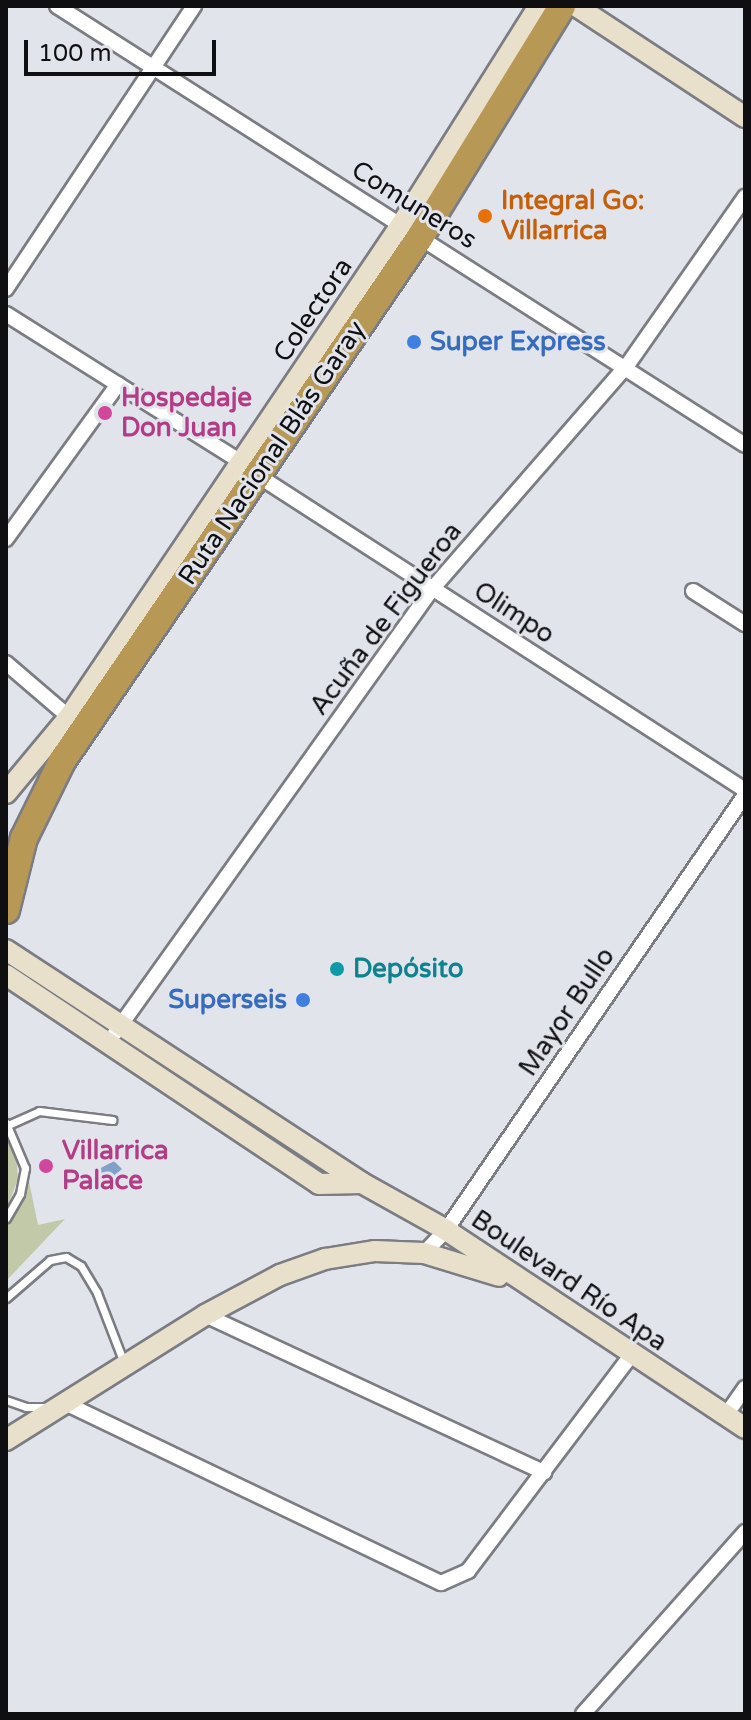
<!DOCTYPE html>
<html>
<head>
<meta charset="utf-8">
<style>
  body { margin:0 }
  #map { position:relative; width:751px; height:1720px; overflow:hidden; background:#e2e4eb; font-family:"Varela Round",sans-serif }
  div>[style] { position:absolute }
  [style*='--x'] { left:calc(var(--x)*1px); top:calc(var(--y)*1px); width:calc(var(--w)*1px); rotate:calc(var(--a)*1deg) }
  .green>* { inset:0; background:#c2c9a8 }
  .water>* { inset:0; background:#82a0c8 }
  .roads { filter:drop-shadow(2px 0 #7b7d83) drop-shadow(-2px 0 #7b7d83) drop-shadow(0 2px #7b7d83) drop-shadow(0 -2px #7b7d83) }
  .lane>* { height:7px; margin:-3.5px; padding:0 3.5px; transform-origin:3.5px; border-radius:3.5px; background:#fff }
  .street>* { height:14px; margin:-7px; padding:0 7px; transform-origin:7px; border-radius:7px; background:#fff }
  .secondary>* { height:20px; margin:-10px; padding:0 10px; transform-origin:10px; border-radius:10px; background:#e9e0cc }
  .highway>* { height:26px; margin:-13px; padding:0 13px; transform-origin:13px; border-radius:13px; background:#b79854 }
  .dots>* { width:22px; height:22px; translate:-50% -50%; box-sizing:border-box; border:4px solid #e2e4eb; border-radius:50% }
  span { translate:-50% -50%; white-space:nowrap; text-align:center; line-height:1.15; -webkit-text-stroke:6px #e2e4eb; paint-order:stroke }
  .food-label { font-size:26px; color:#c56008; font-weight:700 }
  .left { translate:0 -50%; text-align:left }
  .street-label { font-size:26px; color:#0f0f12 }
  .shop-label { font-size:26px; color:#366cbe; font-weight:700 }
  .right { translate:-100% -50%; text-align:right }
  .hotel-label { font-size:26px; color:#b23c85; font-weight:700 }
  .culture-label { font-size:26px; color:#0d838f; font-weight:700 }
  .frame { position:absolute; inset:0; border:8px solid #0f0f12; pointer-events:none }
  .scale { position:absolute; left:24px; top:40px; width:192px; height:36px; box-sizing:border-box; border:4px solid #0f0f12; border-top:0; padding-left:10px; font-size:24px; line-height:28px; white-space:nowrap; color:#0f0f12; -webkit-text-stroke:6px #e2e4eb; paint-order:stroke }
</style>
</head>
<body>
<div id="map">
  <div class="green">
    <div style="clip-path:polygon(6px 1131px,16px 1154px,18px 1179px,6px 1210px)"></div>
    <div style="clip-path:polygon(29px 1181px,38px 1225px,65px 1219px,6px 1281px,6px 1228px)"></div>
  </div>
  <div class="water">
    <div style="clip-path:polygon(114px 1161px,122px 1169px,108px 1181px,94px 1180px,97px 1170px)"></div>
  </div>
  <div class="roads">
    <div class="lane">
      <div style="--x:6;--y:1123;--w:49;--a:67.1"></div>
      <div style="--x:25;--y:1168;--w:26;--a:101"></div>
      <div style="--x:20;--y:1194;--w:28;--a:120"></div>
      <div style="--x:8;--y:1125;--w:34;--a:-24"></div>
      <div style="--x:39;--y:1111;--w:74;--a:7"></div>
      <div style="--x:6;--y:1298;--w:58;--a:-40.8"></div>
      <div style="--x:50;--y:1260;--w:16;--a:-11"></div>
      <div style="--x:66;--y:1257;--w:17;--a:31"></div>
      <div style="--x:81;--y:1266;--w:31;--a:59"></div>
      <div style="--x:97;--y:1293;--w:75;--a:68.9"></div>
      <div style="--x:6;--y:1400;--w:21;--a:19"></div>
      <div style="--x:26;--y:1407;--w:24;--a:0"></div>
    </div>
    <div class="street">
      <div style="--x:57;--y:6;--w:816;--a:32.54"></div>
      <div style="--x:6;--y:289;--w:340;--a:-56.4"></div>
      <div style="--x:6;--y:314;--w:278;--a:32.2"></div>
      <div style="--x:257;--y:475;--w:581;--a:32.84"></div>
      <div style="--x:6;--y:539;--w:191;--a:-54.1"></div>
      <div style="--x:693;--y:591;--w:62;--a:32.4"></div>
      <div style="--x:6;--y:663;--w:83;--a:40.6"></div>
      <div style="--x:115;--y:1033;--w:546;--a:-54.47"></div>
      <div style="--x:432;--y:589;--w:295;--a:-48.9"></div>
      <div style="--x:626;--y:367;--w:208;--a:-55"></div>
      <div style="--x:424;--y:1253;--w:32;--a:-46"></div>
      <div style="--x:446;--y:1230;--w:528;--a:-55.5"></div>
      <div style="--x:205;--y:1315;--w:374;--a:24.9"></div>
      <div style="--x:65;--y:1403;--w:417;--a:25.6"></div>
      <div style="--x:441;--y:1583;--w:30;--a:-24"></div>
      <div style="--x:468;--y:1571;--w:272;--a:-52.9"></div>
      <div style="--x:726;--y:1415;--w:33;--a:-55"></div>
      <div style="--x:583;--y:1714;--w:244;--a:-48.3"></div>
    </div>
    <div class="secondary">
      <div style="--x:576;--y:6;--w:202;--a:33.3"></div>
      <div style="--x:6;--y:793;--w:99;--a:-50.3"></div>
      <div style="--x:69;--y:717;--w:594;--a:-55.99"></div>
      <div style="--x:401;--y:225;--w:259;--a:-57.8"></div>
      <div style="--x:6;--y:950;--w:425;--a:33.2"></div>
      <div style="--x:362;--y:1183;--w:96;--a:29.2"></div>
      <div style="--x:446;--y:1230;--w:359;--a:33.5"></div>
      <div style="--x:6;--y:975;--w:376;--a:33.7"></div>
      <div style="--x:319;--y:1184;--w:43;--a:-1.3"></div>
      <div style="--x:6;--y:1440;--w:235;--a:-32.1"></div>
      <div style="--x:205;--y:1315;--w:85;--a:-28.1"></div>
      <div style="--x:280;--y:1275;--w:48;--a:-19.6"></div>
      <div style="--x:325;--y:1259;--w:51;--a:-9.1"></div>
      <div style="--x:375;--y:1251;--w:49;--a:2.3"></div>
      <div style="--x:424;--y:1253;--w:78;--a:17"></div>
    </div>
    <div class="highway">
      <div style="--x:6;--y:910;--w:74;--a:-76"></div>
      <div style="--x:24;--y:838;--w:86;--a:-63.7"></div>
      <div style="--x:62;--y:761;--w:635;--a:-55.66"></div>
      <div style="--x:420;--y:237;--w:271;--a:-58.4"></div>
    </div>
  </div>
  <div class="dots">
    <div style="left:485px;top:216px;background:#e8710a"></div>
    <div style="left:414px;top:342px;background:#3f7fe0"></div>
    <div style="left:105px;top:413px;background:#d1479c"></div>
    <div style="left:337px;top:969px;background:#0f9aa8"></div>
    <div style="left:303px;top:1000px;background:#3f7fe0"></div>
    <div style="left:46px;top:1166px;background:#d1479c"></div>
  </div>
  <div class="food-label">
    <span class="left" style="left:501px;top:216px">Integral Go:<br>Villarrica</span>
  </div>
  <div class="street-label">
    <span style="left:414px;top:205px;rotate:32deg">Comuneros</span>
    <span style="left:313px;top:310px;rotate:-56deg">Colectora</span>
    <span style="left:272px;top:453px;rotate:-56deg">Ruta Nacional Blás Garay</span>
    <span style="left:514px;top:613px;rotate:33deg">Olimpo</span>
    <span style="left:386px;top:619px;rotate:-53deg">Acuña de Figueroa</span>
    <span style="left:567px;top:1012px;rotate:-56deg">Mayor Bullo</span>
    <span style="left:569px;top:1281px;rotate:34deg">Boulevard Río Apa</span>
  </div>
  <div class="shop-label">
    <span class="left" style="left:430px;top:342px">Super Express</span>
    <span class="right" style="left:287px;top:1000px">Superseis</span>
  </div>
  <div class="hotel-label">
    <span class="left" style="left:121px;top:413px">Hospedaje<br>Don Juan</span>
    <span class="left" style="left:62px;top:1166px">Villarrica<br>Palace</span>
  </div>
  <div class="culture-label">
    <span class="left" style="left:353px;top:969px">Depósito</span>
  </div>
  <div class="frame"></div>
  <div class="scale">100 m</div>
</div>
</body>
</html>
